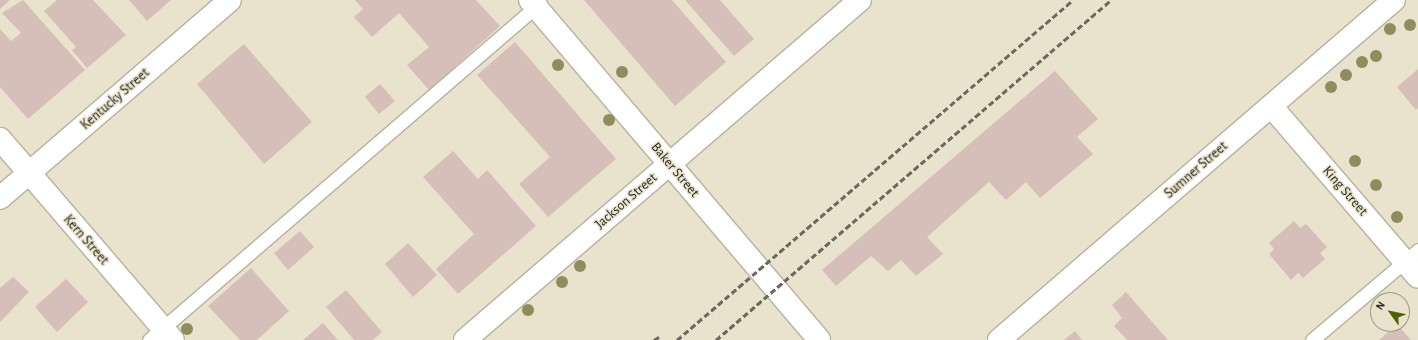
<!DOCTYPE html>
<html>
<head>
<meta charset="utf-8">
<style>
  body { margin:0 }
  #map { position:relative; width:1418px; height:340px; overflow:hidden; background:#e9e3ce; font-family:"Alegreya Sans",sans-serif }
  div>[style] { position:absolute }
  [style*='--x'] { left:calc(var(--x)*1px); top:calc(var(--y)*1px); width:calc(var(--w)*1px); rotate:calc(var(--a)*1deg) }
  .building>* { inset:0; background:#d6bfb8 }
  .roads { filter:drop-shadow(1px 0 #b7b29e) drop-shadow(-1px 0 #b7b29e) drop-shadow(0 1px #b7b29e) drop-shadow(0 -1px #b7b29e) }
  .lane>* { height:13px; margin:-6.5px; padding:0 6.5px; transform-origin:6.5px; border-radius:6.5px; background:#fff }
  .street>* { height:22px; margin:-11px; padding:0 11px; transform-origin:11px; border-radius:11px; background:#fff }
  .secondary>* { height:22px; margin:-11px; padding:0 11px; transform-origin:11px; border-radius:11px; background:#fff }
  .rail>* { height:3px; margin-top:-1.5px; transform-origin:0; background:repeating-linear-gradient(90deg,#6d695d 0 6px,transparent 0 9px) }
  .trees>* { width:12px; height:12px; margin:-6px; border-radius:50%; background:#8f8d5d }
  span { translate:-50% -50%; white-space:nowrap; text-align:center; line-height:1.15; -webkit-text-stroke:3px #e9e3ce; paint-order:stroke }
  .street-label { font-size:14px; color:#2a2820 }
  .north { position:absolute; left:1370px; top:292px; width:40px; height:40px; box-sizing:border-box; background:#e9e3ce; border:1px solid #9d9888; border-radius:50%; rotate:303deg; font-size:11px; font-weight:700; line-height:16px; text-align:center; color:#2a2820 }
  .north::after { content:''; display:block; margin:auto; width:14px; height:18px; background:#4e6108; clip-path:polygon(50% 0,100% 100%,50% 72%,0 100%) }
</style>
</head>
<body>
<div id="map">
  <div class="building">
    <div style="clip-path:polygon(0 0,10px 0,0 9px)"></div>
    <div style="clip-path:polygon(23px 0,85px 70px,28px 119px,0 87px,0 29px,11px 41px,21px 33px,2px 13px)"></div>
    <div style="clip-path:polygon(57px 0,93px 0,126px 35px,87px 68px,72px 50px,76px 47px,44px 11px)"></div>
    <div style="clip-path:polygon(129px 0,171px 0,147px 21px)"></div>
    <div style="clip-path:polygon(355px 0,476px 0,500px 26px,429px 90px,407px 65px,429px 47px,399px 13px,372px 37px,354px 17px,363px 9px)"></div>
    <div style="clip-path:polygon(584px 0,672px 0,726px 62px,675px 106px)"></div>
    <div style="clip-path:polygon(685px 0,720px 0,754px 39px,734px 56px)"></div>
    <div style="clip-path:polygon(515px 42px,616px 159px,548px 217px,519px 184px,550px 157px,477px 75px)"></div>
    <div style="clip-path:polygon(244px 44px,312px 122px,264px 164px,197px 84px)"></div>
    <div style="clip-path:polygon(1418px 69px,1418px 108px,1416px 110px,1397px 87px)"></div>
    <div style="clip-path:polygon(1055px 71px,1098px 119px,1077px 137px,1093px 154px,1040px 198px,1026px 182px,1006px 200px,989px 182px,927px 237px,943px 254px,916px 276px,901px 260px,888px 271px,871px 256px,836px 286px,822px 270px)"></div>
    <div style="clip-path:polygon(380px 84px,395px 101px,379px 114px,365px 97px)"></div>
    <div style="clip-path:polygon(453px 151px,478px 179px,487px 170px,536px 226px,458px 294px,436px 269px,474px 234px,423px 177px)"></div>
    <div style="clip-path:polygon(1294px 221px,1300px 228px,1306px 224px,1327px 247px,1320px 253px,1325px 259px,1303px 278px,1298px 273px,1291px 280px,1269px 254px,1274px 249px,1269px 243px)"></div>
    <div style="clip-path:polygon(300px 231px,314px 247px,288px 270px,274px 253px)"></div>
    <div style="clip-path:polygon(408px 243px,437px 275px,413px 297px,385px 264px)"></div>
    <div style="clip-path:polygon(251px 268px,289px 311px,257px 340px,240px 340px,208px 306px)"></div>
    <div style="clip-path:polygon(13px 277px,29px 292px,0 322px,0 288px)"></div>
    <div style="clip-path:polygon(66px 279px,88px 302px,57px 332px,35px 307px)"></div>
    <div style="clip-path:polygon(346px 290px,382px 332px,373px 340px,354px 340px,326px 307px)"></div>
    <div style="clip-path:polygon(1126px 292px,1168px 340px,1127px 340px,1114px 326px,1122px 318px,1112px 305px)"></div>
    <div style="clip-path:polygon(323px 323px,338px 340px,303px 340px)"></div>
    <div style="clip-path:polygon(1397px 324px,1411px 340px,1379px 340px)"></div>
    <div style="clip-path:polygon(1075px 331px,1082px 340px,1064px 340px)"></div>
  </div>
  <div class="roads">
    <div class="lane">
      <div style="--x:149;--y:340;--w:516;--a:-40.76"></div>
      <div style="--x:1312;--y:340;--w:139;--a:-40.3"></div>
    </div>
    <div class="street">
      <div style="--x:1271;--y:106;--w:225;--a:49.3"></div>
      <div style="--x:0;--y:139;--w:265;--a:49.3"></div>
      <div style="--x:465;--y:340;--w:521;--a:-40.72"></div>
    </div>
    <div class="secondary">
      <div style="--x:530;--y:0;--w:446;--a:49.6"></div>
      <div style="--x:0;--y:198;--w:303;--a:-40.7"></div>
      <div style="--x:999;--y:340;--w:521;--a:-40.72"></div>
    </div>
  </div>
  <div class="rail">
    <div style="--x:654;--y:340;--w:6;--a:-31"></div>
    <div style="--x:677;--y:340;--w:522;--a:-40.65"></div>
    <div style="--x:716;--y:340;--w:521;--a:-40.72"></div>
  </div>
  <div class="trees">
    <div style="left:1410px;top:25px"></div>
    <div style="left:1390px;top:29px"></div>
    <div style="left:1376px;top:56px"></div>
    <div style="left:1362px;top:62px"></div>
    <div style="left:558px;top:65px"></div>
    <div style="left:622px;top:72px"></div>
    <div style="left:1346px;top:75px"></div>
    <div style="left:1331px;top:87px"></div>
    <div style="left:609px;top:120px"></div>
    <div style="left:1355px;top:161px"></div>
    <div style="left:1376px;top:185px"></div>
    <div style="left:1397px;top:217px"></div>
    <div style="left:580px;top:266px"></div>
    <div style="left:562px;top:282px"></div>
    <div style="left:528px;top:310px"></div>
    <div style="left:187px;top:329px"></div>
  </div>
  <div class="street-label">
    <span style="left:115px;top:99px;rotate:-41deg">Kentucky Street</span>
    <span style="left:675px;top:170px;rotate:50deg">Baker Street</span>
    <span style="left:1196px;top:170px;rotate:-41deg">Sumner Street</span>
    <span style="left:1345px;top:191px;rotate:49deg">King Street</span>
    <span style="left:626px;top:201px;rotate:-41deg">Jackson Street</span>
    <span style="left:86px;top:240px;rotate:49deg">Kern Street</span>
  </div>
  <div class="north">N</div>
</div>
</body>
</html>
